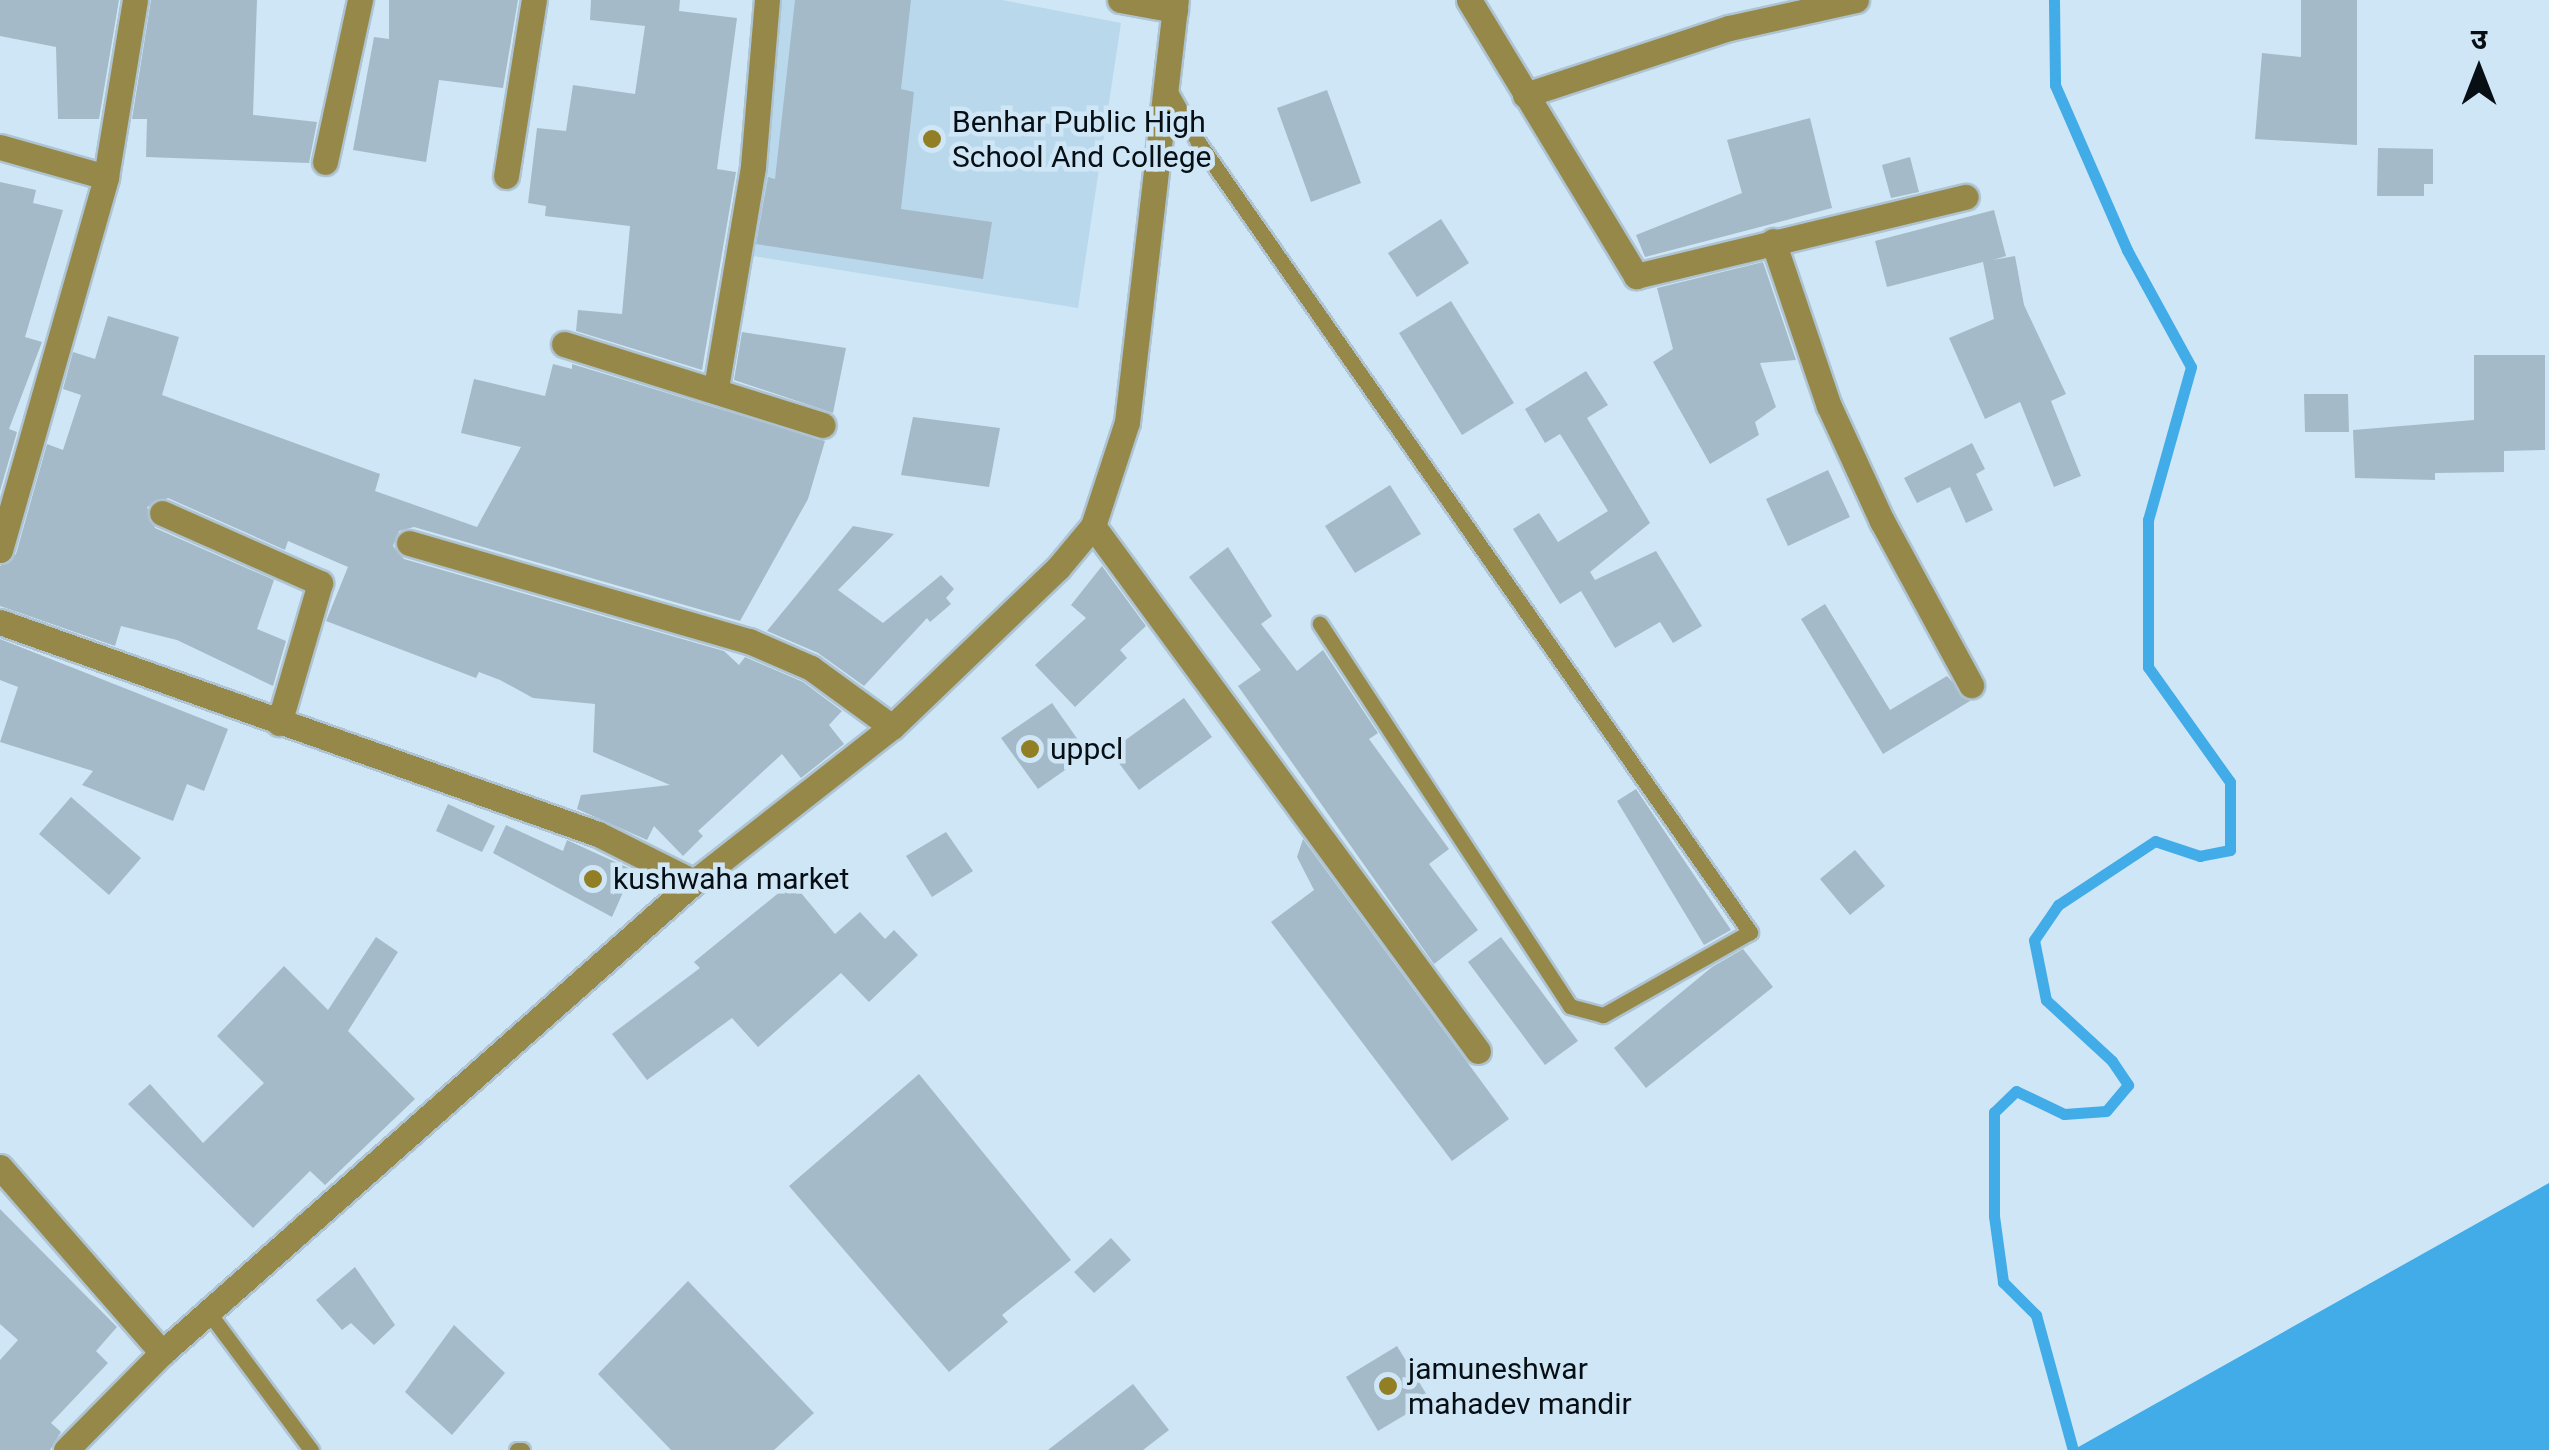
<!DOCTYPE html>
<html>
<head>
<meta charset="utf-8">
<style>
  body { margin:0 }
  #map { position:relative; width:2549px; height:1450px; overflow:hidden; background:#cee6f6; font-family:Roboto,"Noto Sans Devanagari",sans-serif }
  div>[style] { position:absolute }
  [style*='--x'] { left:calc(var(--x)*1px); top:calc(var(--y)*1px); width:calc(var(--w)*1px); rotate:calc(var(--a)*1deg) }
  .built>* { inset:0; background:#bad8eb }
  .water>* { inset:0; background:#41ace7 }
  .stream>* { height:11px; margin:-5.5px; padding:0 5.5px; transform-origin:5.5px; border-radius:5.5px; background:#41ace7 }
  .building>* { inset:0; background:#a4bac9 }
  .roads { filter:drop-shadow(2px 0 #aec4d2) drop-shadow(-2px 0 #aec4d2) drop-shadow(0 2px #aec4d2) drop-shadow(0 -2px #aec4d2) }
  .lane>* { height:15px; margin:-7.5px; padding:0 7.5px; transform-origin:7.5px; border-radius:7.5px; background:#968849 }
  .street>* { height:25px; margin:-12.5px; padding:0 12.5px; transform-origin:12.5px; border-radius:12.5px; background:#968849 }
  .dots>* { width:28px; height:28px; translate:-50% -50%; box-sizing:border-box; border:5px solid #cee6f6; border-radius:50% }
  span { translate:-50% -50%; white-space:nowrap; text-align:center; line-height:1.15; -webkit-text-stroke:9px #cee6f6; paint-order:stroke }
  .poi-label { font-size:30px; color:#070f14 }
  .left { translate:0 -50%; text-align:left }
  .north { position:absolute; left:2429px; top:20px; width:100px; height:100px; -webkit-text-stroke:8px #cee6f6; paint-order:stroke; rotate:0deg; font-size:28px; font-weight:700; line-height:40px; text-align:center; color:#070f14 }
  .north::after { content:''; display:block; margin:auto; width:35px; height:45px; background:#070f14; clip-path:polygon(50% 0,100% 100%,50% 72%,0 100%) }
</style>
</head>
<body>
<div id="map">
  <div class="built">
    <div style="clip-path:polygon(777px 0,1002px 0,1121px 23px,1078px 308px,747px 255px)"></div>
  </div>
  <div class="water">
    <div style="clip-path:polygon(2549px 1183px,2549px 1450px,2072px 1450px,2073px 1450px)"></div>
  </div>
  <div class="stream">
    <div style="--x:2054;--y:0;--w:85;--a:89.3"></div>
    <div style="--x:2055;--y:85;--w:180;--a:66.4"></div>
    <div style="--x:2127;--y:250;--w:133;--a:61.3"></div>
    <div style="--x:2191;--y:367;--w:159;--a:105.7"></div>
    <div style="--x:2148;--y:520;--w:147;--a:90"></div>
    <div style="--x:2148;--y:667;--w:141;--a:54.5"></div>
    <div style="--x:2230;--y:782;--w:68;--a:90"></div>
    <div style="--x:2230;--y:850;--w:31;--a:169"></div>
    <div style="--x:2200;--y:856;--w:47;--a:-161.6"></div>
    <div style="--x:2155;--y:841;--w:116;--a:146.6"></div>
    <div style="--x:2058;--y:905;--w:42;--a:124.4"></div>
    <div style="--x:2034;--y:940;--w:61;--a:78.7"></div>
    <div style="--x:2046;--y:1000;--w:90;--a:42.7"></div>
    <div style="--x:2112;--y:1061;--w:29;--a:56"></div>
    <div style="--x:2128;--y:1085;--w:34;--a:130"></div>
    <div style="--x:2106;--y:1111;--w:42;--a:175.9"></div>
    <div style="--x:2064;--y:1114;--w:53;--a:-154.4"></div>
    <div style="--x:2016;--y:1091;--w:30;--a:136"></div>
    <div style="--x:1994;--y:1112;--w:104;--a:90"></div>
    <div style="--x:1994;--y:1216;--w:67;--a:82.2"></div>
    <div style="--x:2003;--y:1282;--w:47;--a:45"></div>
    <div style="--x:2036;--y:1315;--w:140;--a:74.7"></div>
  </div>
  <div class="building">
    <div style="clip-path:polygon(0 0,119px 0,99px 119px,58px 119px,56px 47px,0 36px)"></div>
    <div style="clip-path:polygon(151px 0,257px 0,253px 115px,317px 122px,309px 163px,146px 157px,147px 119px,132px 119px)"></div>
    <div style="clip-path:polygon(389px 0,518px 0,503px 88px,439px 80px,426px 162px,353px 150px,374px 37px,389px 39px)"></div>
    <div style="clip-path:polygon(591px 0,680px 0,679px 11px,737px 18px,717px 169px,736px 172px,702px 370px,576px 331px,578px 310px,622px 314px,630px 226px,545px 216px,546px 206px,528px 203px,537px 128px,566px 131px,573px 85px,635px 94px,645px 26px,590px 20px)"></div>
    <div style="clip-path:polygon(795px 0,911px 0,901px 89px,914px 92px,901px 209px,992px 222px,983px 279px,756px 244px,768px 177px,775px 179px)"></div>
    <div style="clip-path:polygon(2301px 0,2357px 0,2357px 145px,2255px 139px,2262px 53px,2301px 57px)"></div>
    <div style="clip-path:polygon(1327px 90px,1361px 183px,1311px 202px,1277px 108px)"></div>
    <div style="clip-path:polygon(1810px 118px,1832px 208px,1645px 257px,1636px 235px,1742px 193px,1727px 140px)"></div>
    <div style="clip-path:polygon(2378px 148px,2433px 149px,2433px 184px,2424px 184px,2424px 196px,2377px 196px)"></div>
    <div style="clip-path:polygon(1910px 157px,1919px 192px,1891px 198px,1882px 165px)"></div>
    <div style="clip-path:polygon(0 182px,36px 190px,33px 203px,63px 210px,25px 337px,42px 342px,9px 429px,17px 432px,0 491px)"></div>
    <div style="clip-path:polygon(1994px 210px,2006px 256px,1993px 260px,2015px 256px,2024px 305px,2066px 394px,2051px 401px,2081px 476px,2054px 487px,2020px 402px,1985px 419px,1949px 338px,1994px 319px,1983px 262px,1887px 287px,1875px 241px)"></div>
    <div style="clip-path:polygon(1441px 219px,1469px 263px,1417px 297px,1388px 253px)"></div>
    <div style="clip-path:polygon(1763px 262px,1796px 360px,1760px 363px,1776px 407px,1755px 422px,1759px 435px,1710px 464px,1653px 362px,1673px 349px,1657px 288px)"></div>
    <div style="clip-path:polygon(1451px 301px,1514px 403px,1462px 435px,1399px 333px)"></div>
    <div style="clip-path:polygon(108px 316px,179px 337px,162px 395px,380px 474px,375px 491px,477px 527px,521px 447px,461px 433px,474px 379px,545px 396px,553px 364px,572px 369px,572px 364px,825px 441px,808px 499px,740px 621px,414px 527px,399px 531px,393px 546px,404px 559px,724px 651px,739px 665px,745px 657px,803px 682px,842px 711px,829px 725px,844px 744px,801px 778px,782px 754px,698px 831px,703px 836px,683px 856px,654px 826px,647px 840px,577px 809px,581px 795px,670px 785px,593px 752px,595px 704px,533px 698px,500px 680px,479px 672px,476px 678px,326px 621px,348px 567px,288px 541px,285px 550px,168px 498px,147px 507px,155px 528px,274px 580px,257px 629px,286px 641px,273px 686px,177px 640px,121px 626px,115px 646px,0 606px,0 566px,16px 554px,47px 444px,63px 450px,81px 395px,63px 389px,73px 352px,95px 359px)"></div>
    <div style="clip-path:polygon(742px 332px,846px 348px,833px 413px,734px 380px)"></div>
    <div style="clip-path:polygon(2474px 355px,2545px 355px,2545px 450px,2504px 451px,2504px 472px,2435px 473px,2435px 480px,2355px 478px,2353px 430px,2474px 420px)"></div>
    <div style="clip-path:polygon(1586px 371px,1608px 405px,1587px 418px,1650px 523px,1590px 572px,1595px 580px,1656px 551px,1702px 626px,1673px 643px,1660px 622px,1615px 648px,1581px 591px,1560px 604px,1513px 529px,1539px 513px,1558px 542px,1608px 511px,1560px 434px,1545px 443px,1525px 409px)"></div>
    <div style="clip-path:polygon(2304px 394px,2348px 394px,2349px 432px,2305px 432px)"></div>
    <div style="clip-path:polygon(913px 417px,1000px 428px,989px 487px,901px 475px)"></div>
    <div style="clip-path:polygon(1972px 443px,1985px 469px,1976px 474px,1993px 510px,1966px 523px,1950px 487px,1917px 503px,1904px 478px)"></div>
    <div style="clip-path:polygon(1828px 470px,1850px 517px,1788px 546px,1766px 499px)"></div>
    <div style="clip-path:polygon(1390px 485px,1421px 534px,1355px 573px,1325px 526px)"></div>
    <div style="clip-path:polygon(853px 526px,894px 534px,838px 590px,883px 623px,941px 575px,954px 589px,946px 598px,951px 604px,930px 622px,927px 618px,864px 686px,818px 653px,767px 631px)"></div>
    <div style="clip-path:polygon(1228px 547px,1272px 616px,1261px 624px,1297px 671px,1323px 650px,1378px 733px,1369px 739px,1449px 849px,1429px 864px,1478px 930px,1434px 964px,1238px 686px,1261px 670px,1189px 577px)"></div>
    <div style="clip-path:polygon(1102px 566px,1146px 626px,1120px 650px,1127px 658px,1075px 707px,1035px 665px,1086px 618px,1071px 605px)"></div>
    <div style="clip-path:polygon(1825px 604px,1890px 710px,1947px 676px,1970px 701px,1883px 754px,1801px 619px)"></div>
    <div style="clip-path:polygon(0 639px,228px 729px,204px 791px,187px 784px,173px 821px,82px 785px,93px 771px,0 742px,18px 687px,0 680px)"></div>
    <div style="clip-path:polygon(1184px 698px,1212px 737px,1139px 790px,1110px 751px)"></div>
    <div style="clip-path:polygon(1052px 703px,1088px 754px,1038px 789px,1001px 738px)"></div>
    <div style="clip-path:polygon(1636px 789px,1731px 930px,1704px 945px,1617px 801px)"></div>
    <div style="clip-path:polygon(71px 797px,141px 858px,109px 895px,39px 834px)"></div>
    <div style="clip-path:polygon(448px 804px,495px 826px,482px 852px,436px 831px)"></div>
    <div style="clip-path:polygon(506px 825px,563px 851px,567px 840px,633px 870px,612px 917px,493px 853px)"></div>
    <div style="clip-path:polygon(946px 832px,973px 871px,932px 897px,906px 856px)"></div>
    <div style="clip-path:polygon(1303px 839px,1509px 1119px,1452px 1161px,1271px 922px,1314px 890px,1297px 857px)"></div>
    <div style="clip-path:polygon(1855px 850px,1885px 886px,1850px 915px,1820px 879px)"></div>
    <div style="clip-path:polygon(792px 882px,835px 934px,860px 912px,885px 939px,894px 930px,918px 955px,869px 1002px,841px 973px,758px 1047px,732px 1018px,647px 1080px,612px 1034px,700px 968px,694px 962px)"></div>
    <div style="clip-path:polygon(376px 937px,398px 952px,348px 1031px,415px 1099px,325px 1185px,310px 1171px,253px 1228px,128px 1104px,150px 1084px,203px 1143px,264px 1083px,217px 1036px,284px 966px,328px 1010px)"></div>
    <div style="clip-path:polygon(1501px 937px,1578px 1041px,1545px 1065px,1468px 962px)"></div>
    <div style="clip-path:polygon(1743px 949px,1773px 987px,1646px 1088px,1614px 1048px,1712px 967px)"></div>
    <div style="clip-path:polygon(919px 1074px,1071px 1260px,1002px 1315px,1008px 1322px,949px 1372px,789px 1186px)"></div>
    <div style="clip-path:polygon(0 1209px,117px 1327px,96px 1351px,108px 1363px,51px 1423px,61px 1432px,50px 1450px,0 1450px,0 1360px,18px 1340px,0 1324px)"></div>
    <div style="clip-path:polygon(1111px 1238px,1131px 1260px,1094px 1293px,1074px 1272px)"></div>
    <div style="clip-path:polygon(355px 1267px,395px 1325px,374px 1345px,351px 1323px,342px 1330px,316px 1300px)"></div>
    <div style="clip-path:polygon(688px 1281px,814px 1413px,774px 1450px,671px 1450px,598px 1374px)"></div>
    <div style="clip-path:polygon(454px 1325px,505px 1373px,452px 1435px,405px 1392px)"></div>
    <div style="clip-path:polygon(1397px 1346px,1430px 1400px,1378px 1431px,1346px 1377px)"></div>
    <div style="clip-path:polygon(1133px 1384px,1169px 1430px,1143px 1450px,1048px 1450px)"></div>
  </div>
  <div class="roads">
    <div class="lane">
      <div style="--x:1168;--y:88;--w:62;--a:60.9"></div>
      <div style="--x:1198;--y:142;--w:964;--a:55.06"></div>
      <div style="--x:1750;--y:932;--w:169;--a:150.5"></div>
      <div style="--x:1603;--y:1015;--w:34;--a:-165"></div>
      <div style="--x:1570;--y:1006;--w:457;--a:-123.2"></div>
      <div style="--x:209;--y:1313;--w:171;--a:53.3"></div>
      <div style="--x:517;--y:1450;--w:5;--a:0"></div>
    </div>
    <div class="street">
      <div style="--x:1120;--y:0;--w:56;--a:10.3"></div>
      <div style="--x:1469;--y:0;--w:323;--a:58.8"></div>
      <div style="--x:1636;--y:276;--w:339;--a:-13.5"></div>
      <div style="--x:1525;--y:95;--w:215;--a:-18.2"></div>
      <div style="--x:1729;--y:28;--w:130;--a:-12.4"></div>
      <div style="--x:0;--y:147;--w:110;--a:15.8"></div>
      <div style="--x:325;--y:162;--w:166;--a:-77.8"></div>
      <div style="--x:506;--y:176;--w:178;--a:-81"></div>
      <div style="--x:1773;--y:241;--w:174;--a:71.3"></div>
      <div style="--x:1829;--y:406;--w:127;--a:65.3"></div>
      <div style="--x:1882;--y:521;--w:187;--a:61.5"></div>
      <div style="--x:564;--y:344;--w:271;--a:17.4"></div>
      <div style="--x:716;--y:388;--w:225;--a:-80.5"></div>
      <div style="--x:753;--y:166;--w:167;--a:-85.2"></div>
      <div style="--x:162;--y:513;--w:173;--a:23.9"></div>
      <div style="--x:320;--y:583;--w:146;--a:106.3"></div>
      <div style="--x:1093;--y:526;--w:651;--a:53.75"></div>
      <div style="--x:409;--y:543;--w:354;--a:16.1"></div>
      <div style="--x:749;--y:641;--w:68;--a:23.5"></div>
      <div style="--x:811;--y:668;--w:100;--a:36.1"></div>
      <div style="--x:0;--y:550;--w:388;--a:-74.1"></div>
      <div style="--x:106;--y:177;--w:179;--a:-80.7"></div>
      <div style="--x:0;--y:622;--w:634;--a:19.52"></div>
      <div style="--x:598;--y:834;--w:107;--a:26.6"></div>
      <div style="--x:0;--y:1167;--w:247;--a:48.9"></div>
      <div style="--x:66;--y:1450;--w:136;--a:-45.3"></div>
      <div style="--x:162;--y:1353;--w:711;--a:-41.52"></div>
      <div style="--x:694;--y:882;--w:251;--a:-38.1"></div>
      <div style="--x:892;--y:727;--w:230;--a:-43.8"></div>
      <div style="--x:1058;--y:568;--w:55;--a:-50.2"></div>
      <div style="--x:1093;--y:526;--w:109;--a:-71.9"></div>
      <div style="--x:1127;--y:422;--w:425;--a:-83.4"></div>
    </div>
  </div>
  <div class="dots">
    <div style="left:932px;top:139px;background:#917e25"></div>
    <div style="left:1030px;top:749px;background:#917e25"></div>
    <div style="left:593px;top:879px;background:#917e25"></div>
    <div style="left:1388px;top:1386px;background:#917e25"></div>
  </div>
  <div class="poi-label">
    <span class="left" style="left:952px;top:139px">Benhar Public High<br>School And College</span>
    <span class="left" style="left:1050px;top:749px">uppcl</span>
    <span class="left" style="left:613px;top:879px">kushwaha market</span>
    <span class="left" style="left:1408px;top:1386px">jamuneshwar<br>mahadev mandir</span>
  </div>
  <div class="north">उ</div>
</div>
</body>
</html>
